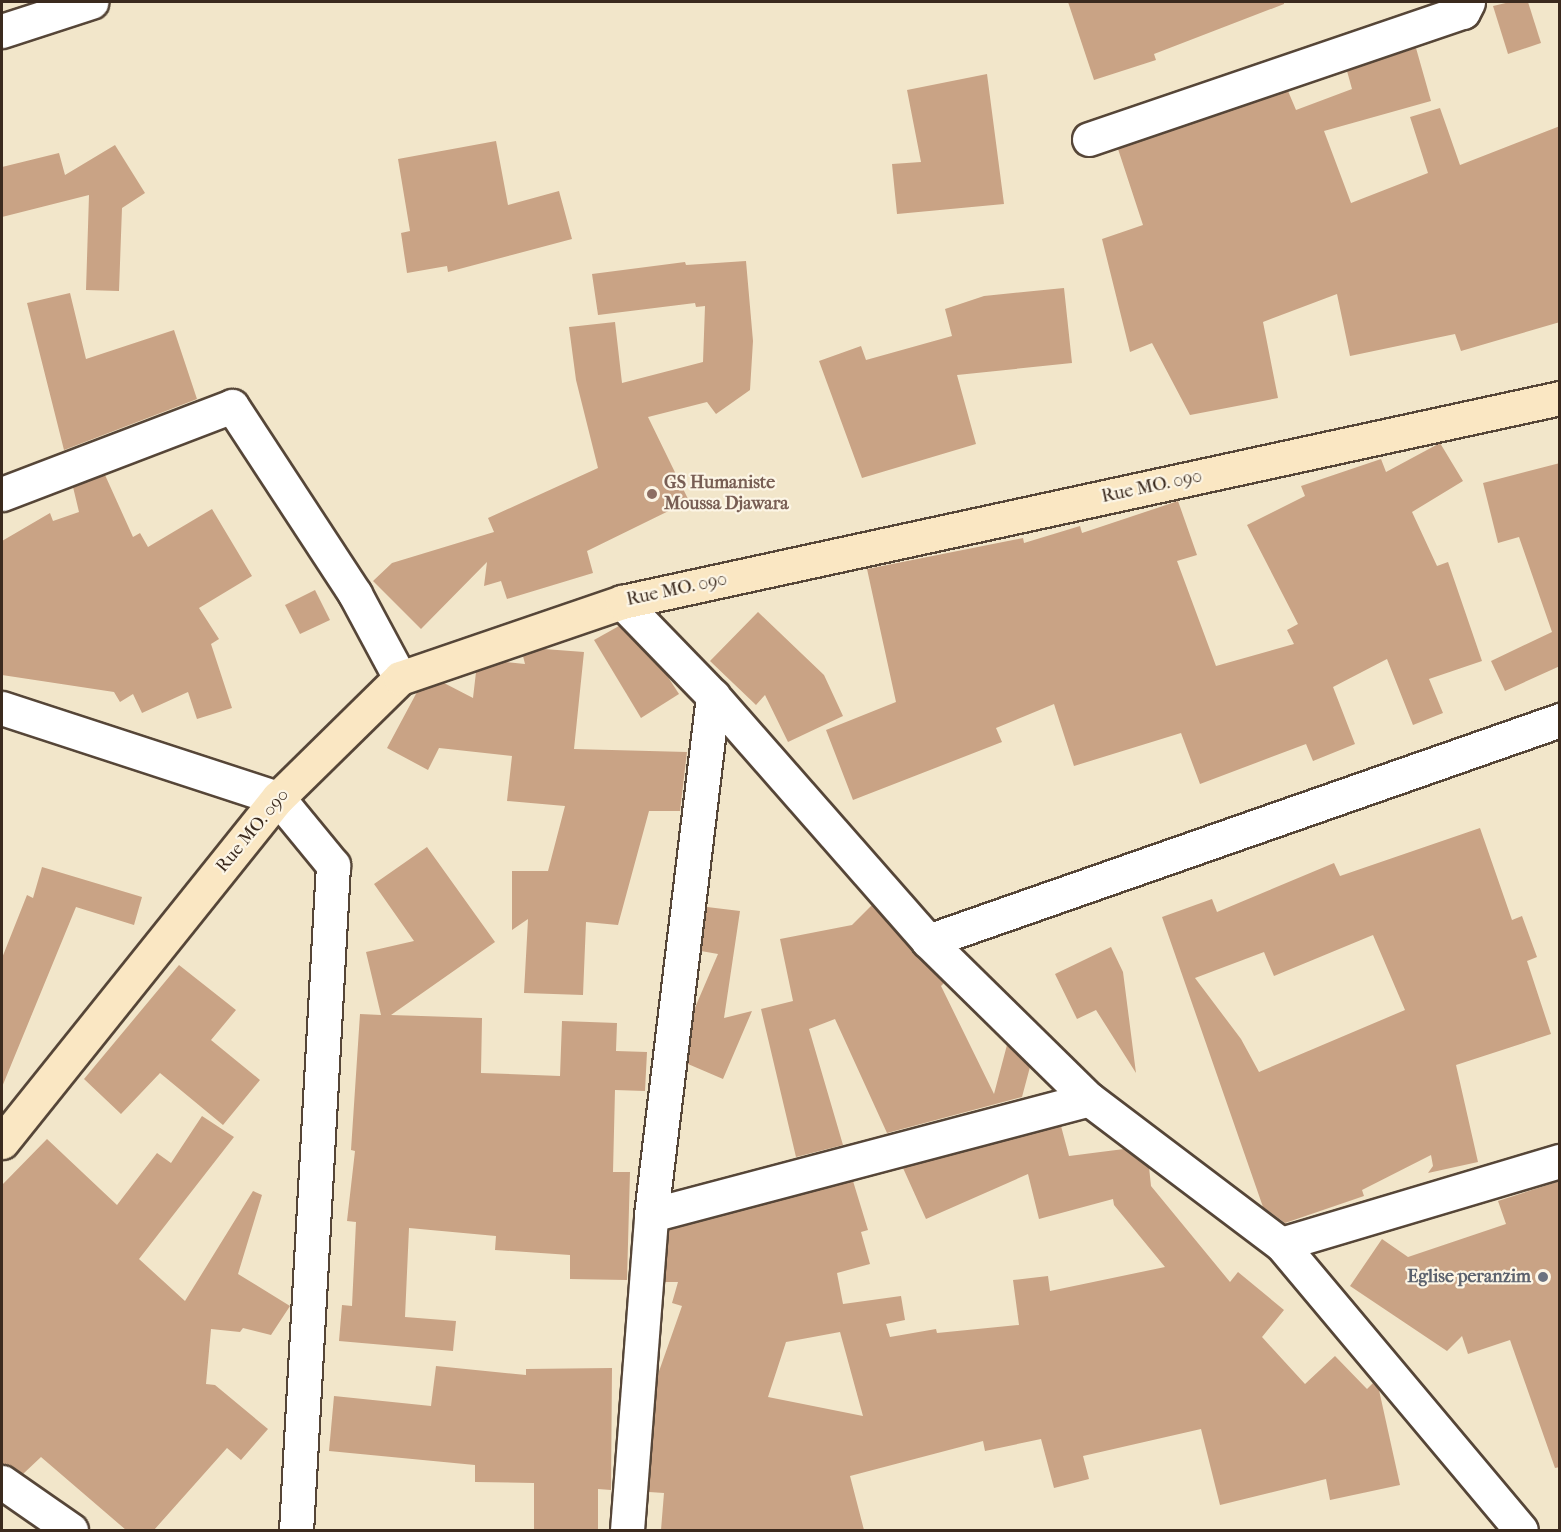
<!DOCTYPE html>
<html>
<head>
<meta charset="utf-8">
<style>
  body { margin:0 }
  #map { position:relative; width:1561px; height:1532px; overflow:hidden; background:#f2e6ca; font-family:"IM FELL French Canon",serif }
  div>[style] { position:absolute }
  [style*='--x'] { left:calc(var(--x)*1px); top:calc(var(--y)*1px); width:calc(var(--w)*1px); rotate:calc(var(--a)*1deg) }
  .building>* { inset:0; background:#c9a385 }
  .roads { filter:drop-shadow(2px 0 #564638) drop-shadow(-2px 0 #564638) drop-shadow(0 2px #564638) drop-shadow(0 -2px #564638) }
  .street>* { height:33px; margin:-16.5px; padding:0 16.5px; transform-origin:16.5px; border-radius:16.5px; background:#fff }
  .secondary>* { height:33px; margin:-16.5px; padding:0 16.5px; transform-origin:16.5px; border-radius:16.5px; background:#fae7c3 }
  .dots>* { width:16px; height:16px; translate:-50% -50%; box-sizing:border-box; border:3px solid #fcf5e5; border-radius:50% }
  span { translate:-50% -50%; white-space:nowrap; text-align:center; line-height:1.15; -webkit-text-stroke:4.5px #fcf5e5; paint-order:stroke }
  .education-label { font-size:18px; color:#785e54; font-weight:700 }
  .left { translate:0 -50%; text-align:left }
  .street-label { font-size:18px; color:#3b2a1e }
  .worship-label { font-size:18px; color:#5b616d; font-weight:700 }
  .right { translate:-100% -50%; text-align:right }
  .frame { position:absolute; inset:0; border:3px solid #3b2a1e; pointer-events:none }
</style>
</head>
<body>
<div id="map">
  <div class="building">
    <div style="clip-path:polygon(1068px 2px,1284px 2px,1284px 4px,1154px 54px,1156px 60px,1094px 80px)"></div>
    <div style="clip-path:polygon(1510px 2px,1528px 2px,1541px 43px,1508px 54px,1493px 6px)"></div>
    <div style="clip-path:polygon(1416px 48px,1431px 101px,1324px 131px,1351px 203px,1428px 173px,1410px 117px,1440px 108px,1460px 165px,1560px 126px,1560px 322px,1461px 351px,1455px 334px,1350px 356px,1337px 294px,1263px 322px,1278px 398px,1190px 415px,1152px 343px,1130px 352px,1102px 239px,1143px 225px,1118px 149px,1288px 91px,1296px 110px,1352px 89px,1347px 71px)"></div>
    <div style="clip-path:polygon(987px 74px,1004px 204px,897px 214px,892px 164px,921px 162px,907px 90px)"></div>
    <div style="clip-path:polygon(496px 141px,508px 205px,559px 191px,572px 239px,448px 272px,447px 266px,407px 273px,401px 233px,410px 231px,398px 159px)"></div>
    <div style="clip-path:polygon(115px 145px,145px 193px,122px 208px,119px 291px,86px 290px,89px 195px,2px 217px,2px 167px,59px 153px,65px 175px)"></div>
    <div style="clip-path:polygon(746px 261px,753px 341px,750px 390px,716px 414px,707px 402px,648px 417px,689px 501px,587px 551px,593px 573px,507px 599px,501px 581px,484px 586px,487px 562px,421px 629px,373px 581px,392px 563px,494px 532px,488px 518px,598px 468px,576px 380px,569px 327px,615px 322px,622px 383px,703px 362px,705px 306px,696px 307px,695px 303px,598px 315px,592px 274px,685px 262px,686px 265px)"></div>
    <div style="clip-path:polygon(1064px 288px,1072px 363px,957px 375px,976px 444px,862px 478px,819px 361px,861px 346px,866px 360px,952px 336px,945px 309px,984px 296px)"></div>
    <div style="clip-path:polygon(70px 293px,86px 359px,174px 330px,197px 399px,64px 450px,27px 303px)"></div>
    <div style="clip-path:polygon(1440px 443px,1463px 481px,1412px 512px,1437px 566px,1448px 562px,1482px 661px,1429px 679px,1443px 713px,1413px 725px,1387px 659px,1333px 687px,1355px 744px,1313px 761px,1306px 744px,1200px 784px,1181px 733px,1074px 766px,1054px 704px,996px 728px,1002px 742px,853px 800px,826px 730px,896px 702px,867px 569px,1023px 538px,1024px 543px,1080px 526px,1082px 533px,1178px 501px,1197px 555px,1177px 561px,1216px 666px,1294px 644px,1287px 630px,1298px 624px,1247px 525px,1305px 496px,1301px 486px,1381px 459px,1386px 472px)"></div>
    <div style="clip-path:polygon(1560px 463px,1560px 666px,1505px 691px,1491px 661px,1552px 632px,1519px 537px,1498px 543px,1483px 483px)"></div>
    <div style="clip-path:polygon(105px 475px,133px 537px,140px 533px,148px 547px,212px 509px,252px 576px,199px 608px,219px 639px,211px 644px,232px 708px,197px 719px,188px 692px,142px 713px,133px 694px,120px 702px,114px 692px,2px 675px,2px 541px,50px 513px,53px 521px,79px 512px,73px 487px)"></div>
    <div style="clip-path:polygon(315px 590px,330px 620px,300px 634px,285px 605px)"></div>
    <div style="clip-path:polygon(758px 612px,824px 675px,843px 716px,788px 742px,765px 695px,756px 705px,710px 661px)"></div>
    <div style="clip-path:polygon(619px 626px,666px 674px,679px 694px,641px 718px,594px 640px)"></div>
    <div style="clip-path:polygon(544px 649px,584px 652px,574px 749px,687px 752px,680px 811px,649px 811px,618px 925px,586px 922px,583px 995px,524px 993px,528px 919px,512px 930px,512px 871px,548px 871px,565px 806px,507px 801px,512px 756px,439px 748px,428px 770px,387px 748px,417px 692px,444px 683px,473px 698px,476px 672px,505px 662px,525px 664px,523px 656px)"></div>
    <div style="clip-path:polygon(evenodd,1480px 828px,1512px 920px,1522px 916px,1537px 957px,1527px 961px,1551px 1034px,1456px 1065px,1478px 1162px,1428px 1173px,1433px 1166px,1431px 1155px,1362px 1190px,1364px 1196px,1285px 1223px,1263px 1207px,1162px 917px,1212px 899px,1217px 912px,1334px 863px,1340px 876px,1480px 828px,1373px 935px,1405px 1010px,1259px 1072px,1241px 1039px,1195px 978px,1264px 952px,1274px 976px,1373px 935px)"></div>
    <div style="clip-path:polygon(427px 847px,495px 942px,391px 1015px,482px 1018px,481px 1073px,560px 1076px,562px 1021px,617px 1023px,616px 1051px,647px 1052px,645px 1091px,615px 1090px,613px 1172px,630px 1172px,627px 1280px,570px 1279px,570px 1255px,495px 1250px,496px 1236px,409px 1228px,405px 1317px,456px 1321px,453px 1351px,339px 1341px,342px 1305px,352px 1306px,356px 1222px,347px 1221px,355px 1151px,351px 1150px,360px 1014px,381px 1015px,366px 952px,414px 941px,374px 884px)"></div>
    <div style="clip-path:polygon(42px 867px,142px 897px,134px 925px,76px 907px,2px 1087px,2px 958px,27px 895px,33px 898px)"></div>
    <div style="clip-path:polygon(872px 905px,944px 983px,941px 986px,994px 1094px,1007px 1045px,1030px 1067px,1022px 1097px,887px 1133px,835px 1019px,809px 1029px,843px 1145px,796px 1157px,761px 1009px,793px 1001px,780px 939px,852px 925px)"></div>
    <div style="clip-path:polygon(707px 907px,740px 911px,724px 1018px,752px 1011px,723px 1079px,688px 1064px,694px 1010px,718px 954px,701px 951px)"></div>
    <div style="clip-path:polygon(1111px 947px,1123px 972px,1136px 1073px,1096px 1010px,1077px 1019px,1055px 974px)"></div>
    <div style="clip-path:polygon(179px 965px,236px 1010px,211px 1040px,260px 1080px,223px 1125px,160px 1073px,121px 1114px,84px 1079px)"></div>
    <div style="clip-path:polygon(202px 1116px,234px 1137px,139px 1259px,185px 1301px,253px 1191px,262px 1195px,238px 1274px,290px 1306px,271px 1335px,243px 1328px,240px 1332px,211px 1329px,206px 1384px,215px 1385px,268px 1429px,241px 1460px,227px 1448px,154px 1530px,126px 1530px,41px 1457px,23px 1474px,2px 1464px,2px 1185px,47px 1139px,117px 1205px,157px 1153px,171px 1163px)"></div>
    <div style="clip-path:polygon(evenodd,1061px 1126px,1069px 1156px,1124px 1149px,1149px 1167px,1151px 1186px,1230px 1282px,1238px 1272px,1284px 1310px,1262px 1337px,1305px 1384px,1335px 1356px,1367px 1389px,1373px 1383px,1379px 1390px,1400px 1485px,1330px 1500px,1326px 1479px,1220px 1505px,1201px 1429px,1083px 1456px,1089px 1479px,1054px 1488px,1041px 1439px,985px 1451px,983px 1441px,850px 1476px,864px 1530px,661px 1530px,664px 1493px,649px 1492px,657px 1377px,682px 1306px,672px 1303px,678px 1282px,665px 1282px,669px 1230px,853px 1181px,868px 1230px,861px 1232px,870px 1264px,837px 1273px,843px 1304px,901px 1296px,905px 1320px,886px 1324px,890px 1337px,936px 1329px,937px 1333px,1019px 1325px,1013px 1280px,1048px 1276px,1050px 1291px,1165px 1267px,1114px 1205px,1113px 1199px,1039px 1219px,1028px 1174px,926px 1219px,903px 1168px,1061px 1126px,840px 1332px,863px 1416px,768px 1397px,786px 1342px,840px 1332px)"></div>
    <div style="clip-path:polygon(1560px 1181px,1560px 1467px,1555px 1468px,1510px 1340px,1468px 1354px,1462px 1336px,1447px 1351px,1350px 1286px,1382px 1239px,1408px 1257px,1506px 1224px,1498px 1201px)"></div>
    <div style="clip-path:polygon(436px 1366px,526px 1375px,526px 1369px,612px 1368px,611px 1490px,598px 1489px,598px 1530px,534px 1530px,534px 1483px,475px 1482px,475px 1465px,329px 1451px,334px 1396px,431px 1406px)"></div>
  </div>
  <div class="roads">
    <div class="street">
      <div style="--x:2;--y:31;--w:94;--a:-18"></div>
      <div style="--x:1089;--y:139;--w:395;--a:-18.8"></div>
      <div style="--x:1463;--y:12;--w:11;--a:-63"></div>
      <div style="--x:2;--y:494;--w:246;--a:-20.9"></div>
      <div style="--x:232;--y:406;--w:225;--a:56.8"></div>
      <div style="--x:355;--y:594;--w:95;--a:61.8"></div>
      <div style="--x:622;--y:602;--w:131;--a:45.9"></div>
      <div style="--x:713;--y:696;--w:326;--a:48.7"></div>
      <div style="--x:928;--y:941;--w:226;--a:44.5"></div>
      <div style="--x:1089;--y:1099;--w:241;--a:37.1"></div>
      <div style="--x:1281;--y:1244;--w:373;--a:50"></div>
      <div style="--x:2;--y:708;--w:290;--a:18.1"></div>
      <div style="--x:278;--y:798;--w:87;--a:50.6"></div>
      <div style="--x:333;--y:865;--w:666;--a:93.18"></div>
      <div style="--x:928;--y:941;--w:670;--a:-19.27"></div>
      <div style="--x:651;--y:1215;--w:453;--a:-14.8"></div>
      <div style="--x:1281;--y:1244;--w:291;--a:-16.6"></div>
      <div style="--x:2;--y:1482;--w:84;--a:34.8"></div>
      <div style="--x:627;--y:1530;--w:316;--a:-85.6"></div>
      <div style="--x:651;--y:1215;--w:523;--a:-83.19"></div>
    </div>
    <div class="secondary">
      <div style="--x:2;--y:1142;--w:441;--a:-51.3"></div>
      <div style="--x:278;--y:798;--w:171;--a:-44.5"></div>
      <div style="--x:400;--y:678;--w:235;--a:-18.9"></div>
      <div style="--x:622;--y:602;--w:960;--a:-12.27"></div>
    </div>
  </div>
  <div class="dots">
    <div style="left:652px;top:494px;background:#8d6e63"></div>
    <div style="left:1543px;top:1277px;background:#6b7280"></div>
  </div>
  <div class="education-label">
    <span class="left" style="left:664px;top:494px">GS Humaniste<br>Moussa Djawara</span>
  </div>
  <div class="street-label">
    <span style="left:1152px;top:487px;rotate:-12deg">Rue MO. 090</span>
    <span style="left:677px;top:590px;rotate:-12deg">Rue MO. 090</span>
    <span style="left:253px;top:831px;rotate:-50deg">Rue MO. 090</span>
  </div>
  <div class="worship-label">
    <span class="right" style="left:1531px;top:1277px">Eglise peranzim</span>
  </div>
  <div class="frame"></div>
</div>
</body>
</html>
